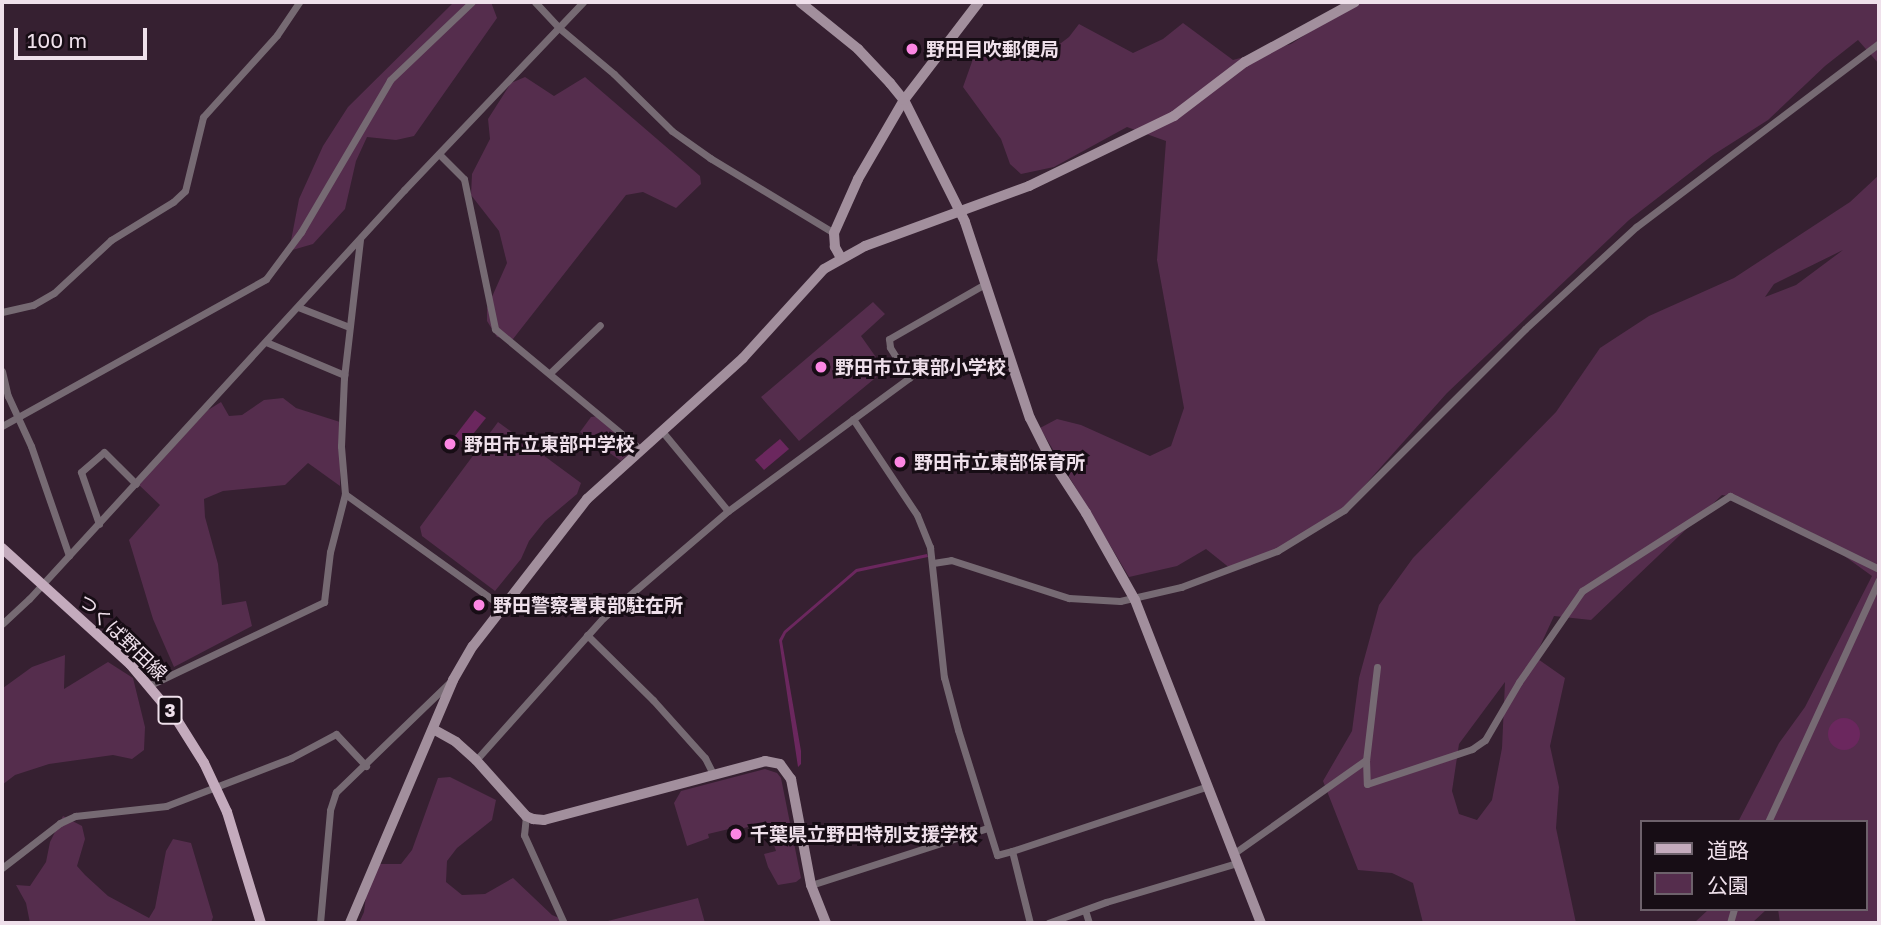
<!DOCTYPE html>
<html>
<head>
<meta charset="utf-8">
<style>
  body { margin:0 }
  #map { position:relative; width:1881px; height:925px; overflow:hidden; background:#362031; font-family:"Golos Text","Noto Sans JP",sans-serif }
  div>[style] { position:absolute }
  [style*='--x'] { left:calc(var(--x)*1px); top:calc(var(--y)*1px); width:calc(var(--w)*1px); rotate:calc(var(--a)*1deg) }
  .green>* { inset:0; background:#552d4d }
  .water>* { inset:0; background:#6b275e }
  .round { border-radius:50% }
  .street>* { height:7px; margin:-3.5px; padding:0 3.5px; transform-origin:3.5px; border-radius:3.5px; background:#766a73 }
  .secondary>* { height:10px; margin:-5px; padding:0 5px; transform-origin:5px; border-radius:5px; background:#a28f9d }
  .primary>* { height:10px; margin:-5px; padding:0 5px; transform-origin:5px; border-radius:5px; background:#c4abbd }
  .dots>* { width:19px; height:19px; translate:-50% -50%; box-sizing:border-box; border:4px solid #170d15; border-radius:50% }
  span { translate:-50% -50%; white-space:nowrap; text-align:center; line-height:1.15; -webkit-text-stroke:6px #170d15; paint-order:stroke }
  .shield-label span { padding:2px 5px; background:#170d15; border:2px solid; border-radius:5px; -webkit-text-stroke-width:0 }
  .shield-label { font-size:18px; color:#efe0eb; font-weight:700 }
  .poi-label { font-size:19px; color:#efe0eb; font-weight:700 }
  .left { translate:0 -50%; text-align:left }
  .street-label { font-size:19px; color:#efe0eb }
  .frame { position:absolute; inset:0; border:4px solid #efe0eb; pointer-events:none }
  .legend { position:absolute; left:1640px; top:820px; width:228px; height:91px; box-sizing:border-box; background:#170d15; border:2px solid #6d616b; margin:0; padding:9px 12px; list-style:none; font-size:21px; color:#efe0eb }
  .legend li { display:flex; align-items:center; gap:14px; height:35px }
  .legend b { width:35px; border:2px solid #6d616b }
  .scale { position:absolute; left:14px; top:28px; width:133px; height:32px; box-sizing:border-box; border:4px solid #efe0eb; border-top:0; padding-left:9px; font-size:21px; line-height:24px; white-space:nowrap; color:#efe0eb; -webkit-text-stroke:5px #170d15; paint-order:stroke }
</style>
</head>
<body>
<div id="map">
  <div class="green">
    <div style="clip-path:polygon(454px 2px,491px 2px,497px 18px,414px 136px,396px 140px,367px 137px,356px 161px,345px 209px,313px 244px,289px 251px,299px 199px,323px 146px,348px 107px)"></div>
    <div style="clip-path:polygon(1356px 2px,1879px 2px,1879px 64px,1858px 40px,1825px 66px,1768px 120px,1713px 155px,1629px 220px,1447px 393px,1332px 522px,1314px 528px,1250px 566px,1231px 569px,1206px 549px,1177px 566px,1129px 577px,1040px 428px,1057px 419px,1081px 425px,1150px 456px,1171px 446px,1184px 408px,1157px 260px,1166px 141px,1127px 127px,1054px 167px,1021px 174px,1010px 164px,1001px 139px,963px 87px,979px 42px,1040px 59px,1069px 37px,1079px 24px,1133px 53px,1163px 39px,1183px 23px,1233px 60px,1291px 44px)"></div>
    <div style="clip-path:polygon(525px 77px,554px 96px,585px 77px,700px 176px,701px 184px,676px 208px,643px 192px,626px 195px,513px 339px,497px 337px,487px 321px,487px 308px,507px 263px,499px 231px,471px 195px,472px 174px,490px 139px,488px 119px,511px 83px)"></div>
    <div style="clip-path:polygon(evenodd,1879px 175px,1879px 923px,1780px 923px,1778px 909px,1865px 909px,1865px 822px,1738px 822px,1779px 743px,1805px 707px,1872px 576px,1811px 532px,1741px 498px,1722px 495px,1591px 620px,1554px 616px,1535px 657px,1565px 678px,1550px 746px,1559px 787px,1556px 828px,1576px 923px,1423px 923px,1413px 883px,1392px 873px,1358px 870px,1323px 781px,1352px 731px,1359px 678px,1379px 605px,1413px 558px,1556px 412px,1600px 348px,1649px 316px,1734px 278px,1850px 202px,1879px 175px,1843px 250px,1796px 285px,1765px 297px,1774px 284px,1843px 250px,1879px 175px,1505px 682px,1502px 748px,1492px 800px,1477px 820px,1459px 814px,1452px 791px,1459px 744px,1505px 682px)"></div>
    <div style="clip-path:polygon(873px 302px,885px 314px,861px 336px,885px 370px,799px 441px,761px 397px)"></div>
    <div style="clip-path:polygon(283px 398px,296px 408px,340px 422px,340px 486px,308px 463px,285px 485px,223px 491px,204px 499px,205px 517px,218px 564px,222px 605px,246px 601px,252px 626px,174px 667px,153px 619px,129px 540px,160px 505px,138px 484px,208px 410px,221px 402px,229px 416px,242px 415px,264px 400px)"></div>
    <div style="clip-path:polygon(599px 416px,635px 448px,621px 461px,580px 432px,591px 417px)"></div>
    <div style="clip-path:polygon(498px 422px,581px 483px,577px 494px,545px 521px,529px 541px,521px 559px,495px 591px,422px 536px,420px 527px)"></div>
    <div style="clip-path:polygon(65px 655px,64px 689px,108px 662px,133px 678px,145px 727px,144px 750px,132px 759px,113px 755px,49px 764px,15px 775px,2px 785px,3px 688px,32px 667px)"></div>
    <div style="clip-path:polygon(765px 769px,777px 773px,781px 778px,801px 878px,796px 882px,778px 885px,768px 867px,764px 854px,776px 851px,766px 822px,730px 832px,729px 829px,708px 834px,709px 838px,687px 846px,674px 803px,681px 791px)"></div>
    <div style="clip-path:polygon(450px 777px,496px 800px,492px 820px,457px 848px,447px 861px,446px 882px,462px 895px,485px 894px,513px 878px,552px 915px,571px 923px,359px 923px,364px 912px,370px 864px,401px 864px,412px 850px,438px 778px)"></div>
    <div style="clip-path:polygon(63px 816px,82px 826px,85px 839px,77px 866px,85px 875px,108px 896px,149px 918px,155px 908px,166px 851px,173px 839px,191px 843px,213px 917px,211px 923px,30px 923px,26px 903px,16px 885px,30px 886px,46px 862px,50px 842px)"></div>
    <div style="clip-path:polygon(698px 898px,705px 923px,598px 923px,600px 923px)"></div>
    <div style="clip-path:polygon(1709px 909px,1767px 909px,1752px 923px,1694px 923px)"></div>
  </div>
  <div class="water">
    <div style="clip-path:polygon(475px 410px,486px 418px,465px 444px,455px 436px)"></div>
    <div style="clip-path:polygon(780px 439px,789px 449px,764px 470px,755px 460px)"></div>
    <div style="clip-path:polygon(927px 554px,928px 557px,857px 572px,786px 633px,782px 641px,801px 751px,801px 764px,798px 767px,779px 640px,784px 631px,856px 569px)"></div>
    <div class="round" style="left:1828px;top:718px;width:32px;height:32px"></div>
  </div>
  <div class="street">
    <div style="--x:535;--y:2;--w:34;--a:47"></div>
    <div style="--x:558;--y:27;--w:73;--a:40"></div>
    <div style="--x:614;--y:74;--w:81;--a:44.5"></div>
    <div style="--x:672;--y:131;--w:47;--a:35.4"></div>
    <div style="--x:710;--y:158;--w:145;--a:31.2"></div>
    <div style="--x:439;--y:154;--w:35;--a:45"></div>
    <div style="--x:464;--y:179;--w:153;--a:78.3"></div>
    <div style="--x:495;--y:329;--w:188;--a:39.6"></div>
    <div style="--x:298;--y:307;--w:55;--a:21.4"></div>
    <div style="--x:2;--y:312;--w:32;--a:-13"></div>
    <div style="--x:33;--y:305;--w:24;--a:-30"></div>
    <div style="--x:54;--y:293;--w:78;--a:-42.9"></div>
    <div style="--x:111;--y:240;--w:73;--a:-31.5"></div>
    <div style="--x:173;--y:202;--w:16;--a:-43"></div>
    <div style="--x:185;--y:191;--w:76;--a:-76.3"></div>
    <div style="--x:203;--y:117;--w:110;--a:-47.9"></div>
    <div style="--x:277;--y:35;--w:40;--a:-56"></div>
    <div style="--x:266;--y:342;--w:85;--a:22.9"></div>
    <div style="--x:2;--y:371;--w:26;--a:77"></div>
    <div style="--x:8;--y:396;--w:55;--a:65.3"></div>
    <div style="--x:31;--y:446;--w:116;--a:70.9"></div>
    <div style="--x:550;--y:373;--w:69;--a:-43.8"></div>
    <div style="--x:853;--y:419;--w:115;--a:56.3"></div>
    <div style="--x:917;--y:515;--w:35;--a:68"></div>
    <div style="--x:930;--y:547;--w:131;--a:83.9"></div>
    <div style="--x:944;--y:677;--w:55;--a:75.2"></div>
    <div style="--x:958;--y:730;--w:131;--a:72.7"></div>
    <div style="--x:997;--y:855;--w:16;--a:-15"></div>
    <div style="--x:1012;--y:851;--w:74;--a:76"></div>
    <div style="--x:2;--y:426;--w:302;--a:-29.1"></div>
    <div style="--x:266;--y:279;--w:59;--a:-53.3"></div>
    <div style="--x:301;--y:232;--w:176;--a:-59.6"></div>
    <div style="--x:390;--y:80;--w:113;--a:-43.6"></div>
    <div style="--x:661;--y:430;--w:105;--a:50.4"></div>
    <div style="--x:345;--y:494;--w:194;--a:35.6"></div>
    <div style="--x:99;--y:524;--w:55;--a:-109.1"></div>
    <div style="--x:81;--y:472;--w:30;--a:-41"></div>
    <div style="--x:104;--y:452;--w:45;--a:45"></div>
    <div style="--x:933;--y:563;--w:18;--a:-9"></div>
    <div style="--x:951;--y:560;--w:124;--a:17.9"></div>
    <div style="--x:1069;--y:598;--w:51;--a:3.4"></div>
    <div style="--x:1120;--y:601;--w:63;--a:-12.9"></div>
    <div style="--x:1181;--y:587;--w:103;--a:-20.6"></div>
    <div style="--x:1277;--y:551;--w:79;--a:-31.5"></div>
    <div style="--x:1344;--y:510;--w:256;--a:-45"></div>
    <div style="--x:1525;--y:329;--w:151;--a:-42.6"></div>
    <div style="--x:1636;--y:227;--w:305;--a:-37.1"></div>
    <div style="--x:2;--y:624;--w:37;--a:-43"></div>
    <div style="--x:29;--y:599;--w:555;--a:-47.48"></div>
    <div style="--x:404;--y:190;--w:260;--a:-46.4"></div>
    <div style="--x:587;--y:635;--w:93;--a:44.6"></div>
    <div style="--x:653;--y:700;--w:78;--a:48.1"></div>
    <div style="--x:705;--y:758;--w:18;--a:63"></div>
    <div style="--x:1377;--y:667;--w:94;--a:96.7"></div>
    <div style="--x:1366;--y:760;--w:24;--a:88"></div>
    <div style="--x:1367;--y:784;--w:111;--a:-18.4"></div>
    <div style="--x:1472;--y:749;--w:16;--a:-35"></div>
    <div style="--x:1485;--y:740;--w:67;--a:-59.6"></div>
    <div style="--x:1519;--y:682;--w:111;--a:-55.3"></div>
    <div style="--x:1582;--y:591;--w:176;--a:-32.7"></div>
    <div style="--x:1730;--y:496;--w:166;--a:26.1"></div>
    <div style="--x:150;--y:685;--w:193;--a:-25.5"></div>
    <div style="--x:324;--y:602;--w:50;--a:-83.2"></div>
    <div style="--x:330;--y:552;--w:60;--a:-75.5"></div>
    <div style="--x:345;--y:494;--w:48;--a:-94.8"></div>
    <div style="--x:341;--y:446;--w:68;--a:-87.5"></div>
    <div style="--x:344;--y:378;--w:139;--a:-83.4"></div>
    <div style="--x:476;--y:760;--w:191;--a:-48.2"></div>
    <div style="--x:603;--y:618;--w:165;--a:-40.6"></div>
    <div style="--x:728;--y:511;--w:225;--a:-36.3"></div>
    <div style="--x:909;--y:378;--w:36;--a:-122"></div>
    <div style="--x:890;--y:347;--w:8;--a:-97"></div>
    <div style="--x:889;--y:339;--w:111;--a:-29.8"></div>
    <div style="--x:526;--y:816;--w:19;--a:96"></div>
    <div style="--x:524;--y:835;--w:97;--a:65.6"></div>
    <div style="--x:1768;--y:822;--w:266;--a:-65.4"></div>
    <div style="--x:1012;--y:851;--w:204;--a:-18.3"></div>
    <div style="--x:1233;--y:854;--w:163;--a:-35.3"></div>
    <div style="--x:2;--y:868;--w:73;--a:-37.8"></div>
    <div style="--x:60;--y:823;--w:17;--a:-25"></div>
    <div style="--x:75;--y:816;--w:92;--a:-6.3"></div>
    <div style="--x:166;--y:806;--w:134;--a:-21"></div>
    <div style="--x:291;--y:758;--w:51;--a:-28.1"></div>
    <div style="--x:336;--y:734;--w:44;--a:46.8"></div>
    <div style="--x:811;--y:885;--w:185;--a:-17.9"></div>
    <div style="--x:1085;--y:910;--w:14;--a:73"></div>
    <div style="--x:320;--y:923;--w:113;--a:-84.9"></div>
    <div style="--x:330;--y:810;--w:19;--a:-72"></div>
    <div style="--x:336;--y:792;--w:157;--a:-44"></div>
    <div style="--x:1048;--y:923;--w:62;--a:-19.9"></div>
    <div style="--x:1106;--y:902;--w:137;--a:-16.6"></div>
    <div style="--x:1730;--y:923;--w:15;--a:-74"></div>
  </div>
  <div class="secondary">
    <div style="--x:800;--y:2;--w:75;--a:39"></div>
    <div style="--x:858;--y:49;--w:47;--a:46.7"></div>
    <div style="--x:890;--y:83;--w:22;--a:51"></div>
    <div style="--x:904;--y:100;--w:136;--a:63.4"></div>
    <div style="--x:965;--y:222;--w:206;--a:71.7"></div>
    <div style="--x:1030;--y:418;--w:42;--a:63.4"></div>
    <div style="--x:1049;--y:456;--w:68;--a:57"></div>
    <div style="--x:1086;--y:513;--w:100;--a:60.6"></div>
    <div style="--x:1135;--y:600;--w:347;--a:68.7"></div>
    <div style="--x:841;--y:258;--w:13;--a:-119"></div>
    <div style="--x:835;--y:247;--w:14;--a:-94"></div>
    <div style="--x:834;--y:233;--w:59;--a:-66"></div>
    <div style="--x:858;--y:179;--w:91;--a:-59.8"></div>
    <div style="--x:904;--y:100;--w:123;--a:-52.6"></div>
    <div style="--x:433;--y:729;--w:26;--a:29"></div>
    <div style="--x:456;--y:742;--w:27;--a:42"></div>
    <div style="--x:476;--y:760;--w:75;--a:48.2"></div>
    <div style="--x:526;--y:816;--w:8;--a:23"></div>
    <div style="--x:533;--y:819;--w:11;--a:5"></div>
    <div style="--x:544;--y:820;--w:229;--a:-14.9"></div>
    <div style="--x:765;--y:761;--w:15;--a:11"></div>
    <div style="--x:780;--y:764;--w:19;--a:54"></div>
    <div style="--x:791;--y:779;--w:108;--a:79.3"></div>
    <div style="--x:811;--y:885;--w:41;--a:68.5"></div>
    <div style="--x:350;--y:923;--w:264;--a:-67"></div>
    <div style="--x:453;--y:680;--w:39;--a:-60"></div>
    <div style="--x:473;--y:646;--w:186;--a:-52.2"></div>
    <div style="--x:587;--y:499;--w:210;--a:-42.1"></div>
    <div style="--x:743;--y:358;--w:120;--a:-47.7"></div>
    <div style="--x:824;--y:269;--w:47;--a:-29.3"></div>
    <div style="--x:865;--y:246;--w:175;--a:-20.1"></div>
    <div style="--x:1029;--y:186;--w:161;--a:-25.8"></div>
    <div style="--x:1174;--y:116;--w:89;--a:-37.3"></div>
    <div style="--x:1245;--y:62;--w:125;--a:-28.6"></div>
  </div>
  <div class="primary">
    <div style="--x:2;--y:548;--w:173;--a:42.2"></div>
    <div style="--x:130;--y:664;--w:73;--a:50"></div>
    <div style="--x:177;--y:720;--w:51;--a:57.9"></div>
    <div style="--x:204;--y:763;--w:54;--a:64.9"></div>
    <div style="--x:227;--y:812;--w:116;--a:73"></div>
  </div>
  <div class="dots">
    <div style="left:912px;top:49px;background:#fc86e3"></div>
    <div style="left:821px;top:367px;background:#fc86e3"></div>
    <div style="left:450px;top:444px;background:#fc86e3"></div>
    <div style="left:900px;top:462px;background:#fc86e3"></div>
    <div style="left:479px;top:605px;background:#fc86e3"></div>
    <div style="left:736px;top:834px;background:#fc86e3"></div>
  </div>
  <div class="shield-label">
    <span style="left:170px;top:710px">3</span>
  </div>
  <div class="poi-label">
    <span class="left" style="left:926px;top:49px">野田目吹郵便局</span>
    <span class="left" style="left:835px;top:367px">野田市立東部小学校</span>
    <span class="left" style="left:464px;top:444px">野田市立東部中学校</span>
    <span class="left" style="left:914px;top:462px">野田市立東部保育所</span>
    <span class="left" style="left:493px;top:605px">野田警察署東部駐在所</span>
    <span class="left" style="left:750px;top:834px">千葉県立野田特別支援学校</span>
  </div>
  <div class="street-label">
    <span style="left:123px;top:637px;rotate:44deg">つくば野田線</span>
  </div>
  <div class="frame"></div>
  <ul class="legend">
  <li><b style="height:9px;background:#c4abbd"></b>道路</li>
  <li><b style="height:19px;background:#552d4d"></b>公園</li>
  </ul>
  <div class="scale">100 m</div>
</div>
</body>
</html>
